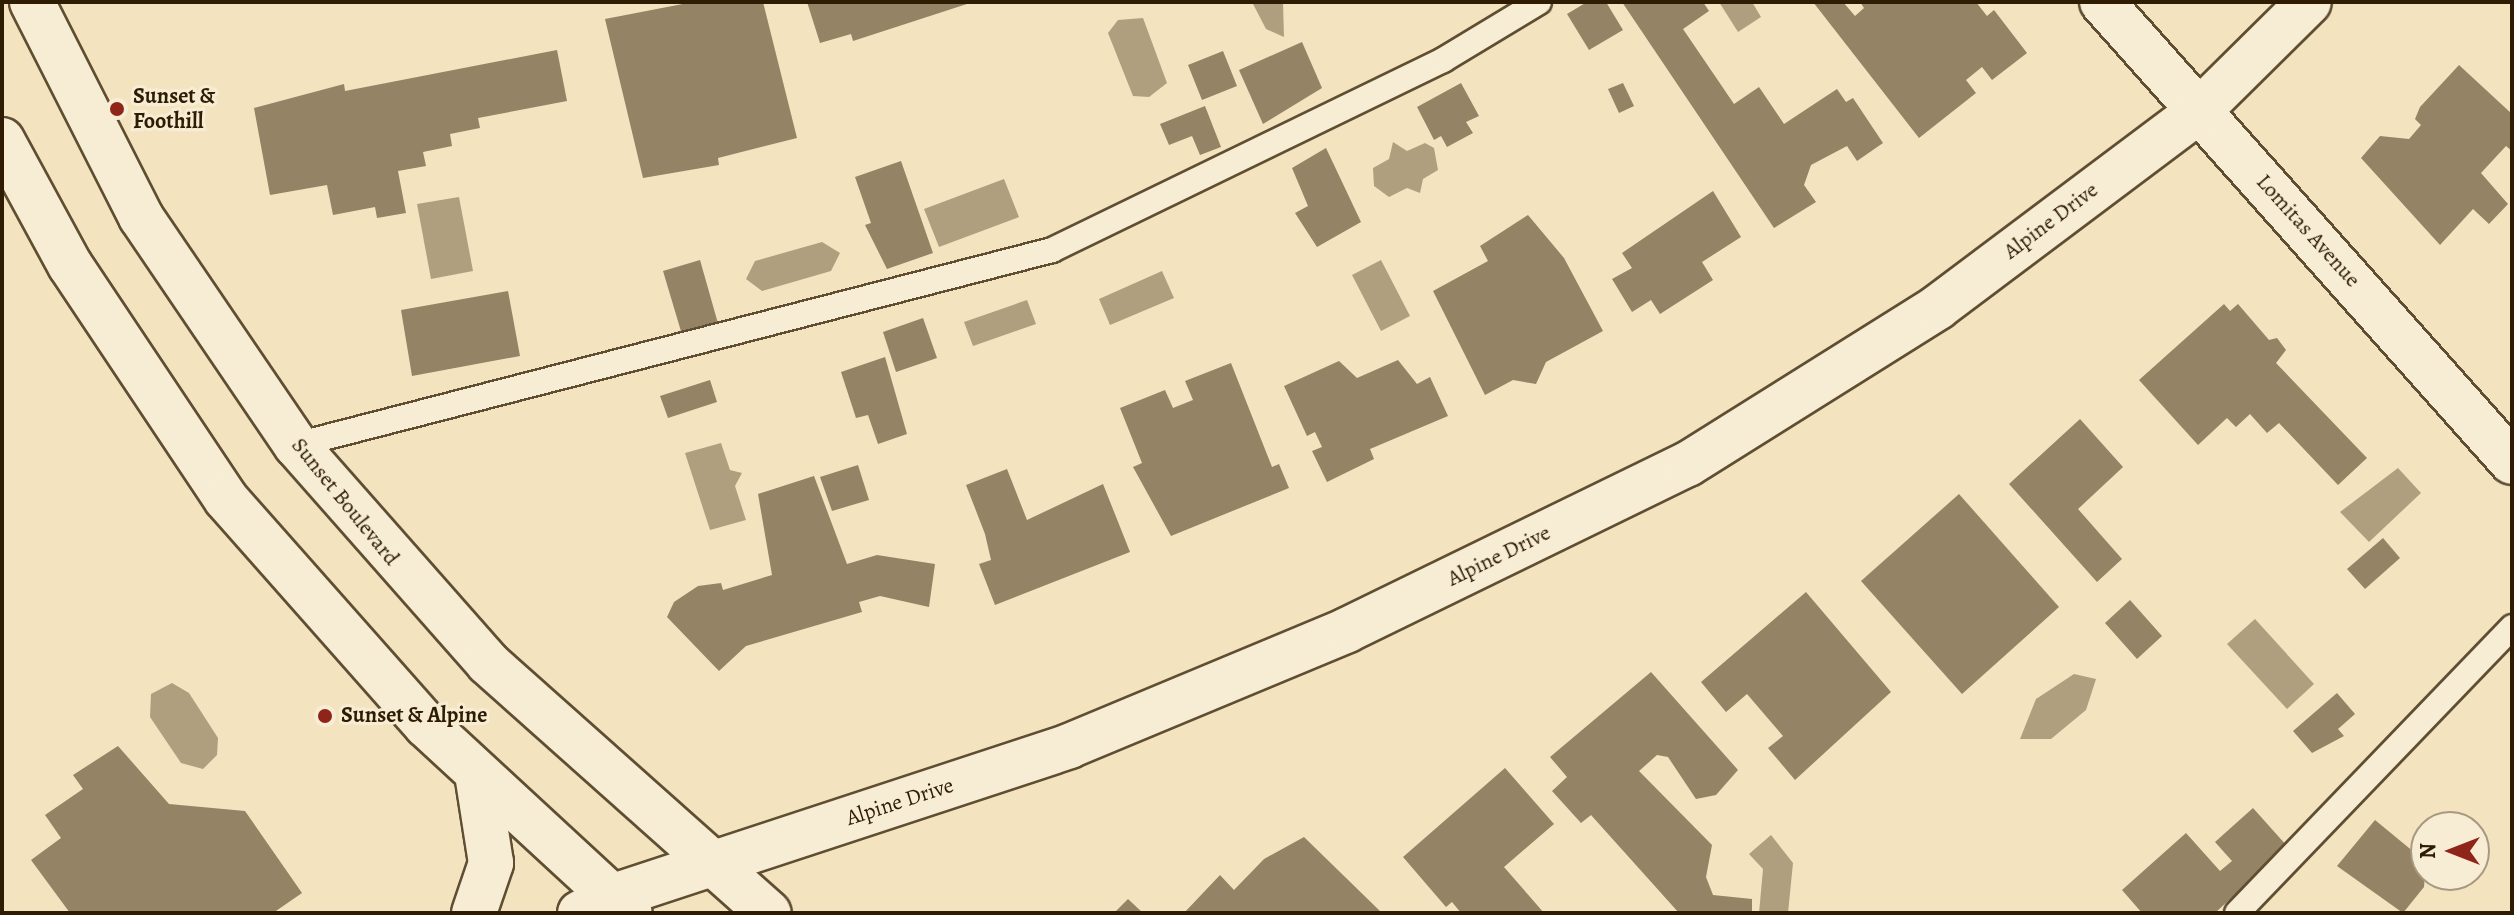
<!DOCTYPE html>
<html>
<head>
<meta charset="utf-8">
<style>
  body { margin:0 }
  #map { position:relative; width:2514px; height:915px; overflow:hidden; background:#f3e3bf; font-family:Alegreya,serif }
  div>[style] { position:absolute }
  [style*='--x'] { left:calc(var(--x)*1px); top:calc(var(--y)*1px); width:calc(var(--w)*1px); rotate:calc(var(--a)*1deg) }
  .water>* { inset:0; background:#b09f7f }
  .building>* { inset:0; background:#948365 }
  .roads { filter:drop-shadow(2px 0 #5f4e32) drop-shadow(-2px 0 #5f4e32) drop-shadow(0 2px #5f4e32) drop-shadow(0 -2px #5f4e32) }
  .service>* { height:24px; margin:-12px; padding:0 12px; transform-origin:12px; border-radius:12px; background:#f7edd5 }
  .minor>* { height:44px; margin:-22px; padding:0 22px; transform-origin:22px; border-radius:22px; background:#f7edd5 }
  .secondary>* { height:44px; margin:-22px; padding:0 22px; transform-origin:22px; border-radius:22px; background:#f7edd5 }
  .dots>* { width:22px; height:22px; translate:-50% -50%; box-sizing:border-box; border:4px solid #f7edd5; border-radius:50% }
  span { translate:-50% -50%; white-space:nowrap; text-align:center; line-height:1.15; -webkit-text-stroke:6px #f7edd5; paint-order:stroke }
  .poi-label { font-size:22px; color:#2e1c03; font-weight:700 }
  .left { translate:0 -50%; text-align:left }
  .street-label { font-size:22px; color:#2e1c03 }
  .frame { position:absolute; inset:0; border:4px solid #2e1c03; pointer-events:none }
  .north { position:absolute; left:2410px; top:811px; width:80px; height:80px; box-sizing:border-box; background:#f7edd5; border:2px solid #a79981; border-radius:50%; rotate:270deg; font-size:22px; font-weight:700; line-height:32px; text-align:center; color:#2e1c03 }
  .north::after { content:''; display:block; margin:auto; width:28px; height:36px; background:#8f2418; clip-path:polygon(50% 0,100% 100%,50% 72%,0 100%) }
</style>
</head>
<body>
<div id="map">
  <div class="water">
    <div style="clip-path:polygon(1252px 2px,1283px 2px,1284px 37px,1266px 29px)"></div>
    <div style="clip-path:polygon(1719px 2px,1752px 2px,1761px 17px,1738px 32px)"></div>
    <div style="clip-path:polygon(1143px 18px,1167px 83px,1149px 97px,1133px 96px,1108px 33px,1118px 20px)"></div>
    <div style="clip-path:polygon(1393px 142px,1407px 151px,1425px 143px,1434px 148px,1438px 170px,1423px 179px,1420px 193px,1407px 188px,1389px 197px,1374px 186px,1373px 168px,1389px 159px)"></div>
    <div style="clip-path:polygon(1004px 179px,1019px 217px,939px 247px,924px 209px)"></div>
    <div style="clip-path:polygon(459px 197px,473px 271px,431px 279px,417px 204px)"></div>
    <div style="clip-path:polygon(822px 242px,840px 253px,831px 271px,762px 291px,746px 279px,755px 261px)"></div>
    <div style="clip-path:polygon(1381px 260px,1410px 316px,1381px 331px,1352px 275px)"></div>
    <div style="clip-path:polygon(1162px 271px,1174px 298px,1110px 325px,1099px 299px)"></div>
    <div style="clip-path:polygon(1027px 300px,1036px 324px,973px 346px,964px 322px)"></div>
    <div style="clip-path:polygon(721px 443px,730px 470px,742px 473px,735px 486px,746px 520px,710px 530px,685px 453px)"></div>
    <div style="clip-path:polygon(2398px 468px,2421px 493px,2369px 542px,2340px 512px)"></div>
    <div style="clip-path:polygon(2255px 619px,2314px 684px,2287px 709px,2227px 644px)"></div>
    <div style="clip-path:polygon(2074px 674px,2096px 679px,2086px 710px,2051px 739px,2020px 739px,2036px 699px)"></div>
    <div style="clip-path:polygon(172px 683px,189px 693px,218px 738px,217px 755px,203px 769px,181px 763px,150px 717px,151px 694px)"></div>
    <div style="clip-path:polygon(1771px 835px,1793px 863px,1788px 913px,1759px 913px,1763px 869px,1749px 854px)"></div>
  </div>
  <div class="building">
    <div style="clip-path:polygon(693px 2px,763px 2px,797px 138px,718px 158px,719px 165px,643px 178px,605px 19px)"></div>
    <div style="clip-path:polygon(807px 2px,970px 2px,970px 3px,853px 41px,851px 34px,820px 43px)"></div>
    <div style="clip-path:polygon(1587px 2px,1606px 2px,1623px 30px,1589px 50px,1567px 14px)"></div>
    <div style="clip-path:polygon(1622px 2px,1703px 2px,1709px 11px,1683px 29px,1734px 104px,1759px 87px,1784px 124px,1837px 89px,1846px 102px,1853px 98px,1883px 143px,1857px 161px,1847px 146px,1811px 165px,1804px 185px,1816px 202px,1774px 228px)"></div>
    <div style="clip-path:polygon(1813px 2px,1843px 2px,1855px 16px,1864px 8px,1860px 2px,1976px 2px,1987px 16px,1994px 10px,2027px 53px,1992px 80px,1982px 67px,1966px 80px,1976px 93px,1919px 138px)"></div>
    <div style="clip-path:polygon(1302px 42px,1322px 88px,1263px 124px,1239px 70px)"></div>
    <div style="clip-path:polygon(557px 50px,567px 101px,478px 118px,480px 128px,450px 134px,452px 146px,423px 152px,426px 166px,398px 171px,406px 213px,377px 218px,375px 207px,333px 215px,327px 185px,270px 195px,254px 108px,344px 84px,345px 91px)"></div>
    <div style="clip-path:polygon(1223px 51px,1237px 86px,1202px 100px,1188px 65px)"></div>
    <div style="clip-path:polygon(2459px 65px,2512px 114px,2512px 151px,2506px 146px,2481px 173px,2508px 204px,2489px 224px,2473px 209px,2440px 245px,2361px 158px,2380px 136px,2409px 139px,2421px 125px,2415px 119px,2420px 107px)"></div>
    <div style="clip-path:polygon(1461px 83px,1479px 116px,1466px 122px,1473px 133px,1447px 147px,1441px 136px,1434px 140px,1417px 107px)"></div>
    <div style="clip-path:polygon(1623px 83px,1634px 106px,1619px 113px,1608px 89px)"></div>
    <div style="clip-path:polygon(1205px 106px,1221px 147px,1200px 155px,1192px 136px,1169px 145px,1160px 124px)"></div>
    <div style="clip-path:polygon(1326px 148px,1361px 222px,1317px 247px,1295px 213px,1308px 206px,1292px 168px)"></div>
    <div style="clip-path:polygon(901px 161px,933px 253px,887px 269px,865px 225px,871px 223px,855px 177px)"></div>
    <div style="clip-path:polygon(1713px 191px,1741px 237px,1702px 262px,1713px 280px,1660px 314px,1651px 300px,1632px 312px,1612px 279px,1632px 268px,1622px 253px)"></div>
    <div style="clip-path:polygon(1528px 215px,1564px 258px,1603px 331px,1546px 362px,1536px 384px,1513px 380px,1485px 395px,1433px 291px,1488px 261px,1480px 246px)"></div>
    <div style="clip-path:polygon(700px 260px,719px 327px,683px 338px,663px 271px)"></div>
    <div style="clip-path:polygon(508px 291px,520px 356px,412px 376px,401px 310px)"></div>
    <div style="clip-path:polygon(2224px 304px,2230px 311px,2238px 304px,2269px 340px,2277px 338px,2286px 350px,2276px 363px,2367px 458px,2338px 485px,2279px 423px,2267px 433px,2250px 414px,2236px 427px,2227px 418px,2198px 445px,2139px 380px)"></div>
    <div style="clip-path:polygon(923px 318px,937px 358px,896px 372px,883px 332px)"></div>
    <div style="clip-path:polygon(885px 357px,907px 434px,878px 444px,868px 415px,856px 418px,841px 372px)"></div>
    <div style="clip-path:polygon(1398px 360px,1417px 384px,1430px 377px,1448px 416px,1370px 449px,1374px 459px,1327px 482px,1312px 451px,1322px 447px,1315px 432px,1307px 436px,1284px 386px,1339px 361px,1357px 378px)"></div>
    <div style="clip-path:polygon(1231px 363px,1272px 467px,1279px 464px,1289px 488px,1171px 536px,1133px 467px,1142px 463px,1120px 408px,1165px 390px,1173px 408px,1193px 400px,1185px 381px)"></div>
    <div style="clip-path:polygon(710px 380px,717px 402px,668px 418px,660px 396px)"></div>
    <div style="clip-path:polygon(2080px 419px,2123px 467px,2078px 509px,2122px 559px,2097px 582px,2009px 484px)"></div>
    <div style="clip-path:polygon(858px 465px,869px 500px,832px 511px,820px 477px)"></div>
    <div style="clip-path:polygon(1007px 469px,1027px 520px,1103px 484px,1130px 552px,995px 605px,979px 564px,991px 560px,985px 534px,966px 485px)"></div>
    <div style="clip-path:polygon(814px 476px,847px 564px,877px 555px,935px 564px,929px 607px,880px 596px,859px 602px,862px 612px,746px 646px,719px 671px,667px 617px,674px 602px,698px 586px,721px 583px,723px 590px,772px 575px,758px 494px)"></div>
    <div style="clip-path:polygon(1959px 494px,2059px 607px,1962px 694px,1861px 581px)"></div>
    <div style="clip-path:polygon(2383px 538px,2400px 558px,2365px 589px,2347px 569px)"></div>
    <div style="clip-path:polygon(1806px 592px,1891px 692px,1795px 780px,1768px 748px,1783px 736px,1747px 694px,1726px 712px,1701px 682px)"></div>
    <div style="clip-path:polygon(2130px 600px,2162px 636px,2137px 659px,2105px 623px)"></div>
    <div style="clip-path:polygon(1651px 672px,1738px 770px,1716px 795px,1696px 799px,1668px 757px,1657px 755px,1639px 771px,1712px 845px,1706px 877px,1713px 895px,1752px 899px,1752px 913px,1679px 913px,1591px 815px,1581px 823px,1552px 791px,1567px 777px,1550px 757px)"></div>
    <div style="clip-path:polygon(2337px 693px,2355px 714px,2338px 729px,2344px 736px,2312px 753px,2293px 731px)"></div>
    <div style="clip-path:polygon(118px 746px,169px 804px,245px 811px,302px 893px,273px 913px,70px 913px,31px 860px,61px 838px,45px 815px,83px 789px,73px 775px)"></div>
    <div style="clip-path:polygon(1505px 768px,1554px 824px,1504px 867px,1544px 913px,1461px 913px,1452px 902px,1446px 907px,1403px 857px)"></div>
    <div style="clip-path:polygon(2253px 808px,2287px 846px,2215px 913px,2142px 913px,2122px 890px,2186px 833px,2220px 871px,2232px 861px,2215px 842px)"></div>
    <div style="clip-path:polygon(2375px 820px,2426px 862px,2424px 887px,2403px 913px,2337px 866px)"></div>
    <div style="clip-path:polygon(1304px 837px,1382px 913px,1184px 913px,1220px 875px,1234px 890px,1264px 859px)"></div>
    <div style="clip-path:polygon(1128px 899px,1143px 913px,1114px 913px)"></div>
  </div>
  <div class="roads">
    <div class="service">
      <div style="--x:296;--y:445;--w:781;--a:-14.46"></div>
      <div style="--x:1052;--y:250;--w:435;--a:-25.9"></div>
      <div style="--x:1443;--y:60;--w:112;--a:-31.1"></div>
      <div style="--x:2237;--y:913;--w:397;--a:-46.1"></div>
    </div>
    <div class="minor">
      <div style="--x:2102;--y:2;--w:616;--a:48.29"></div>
      <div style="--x:580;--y:913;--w:35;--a:-27"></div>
      <div style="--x:611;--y:897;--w:482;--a:-18.2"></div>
      <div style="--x:1069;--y:746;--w:301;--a:-22.6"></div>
      <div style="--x:1347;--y:630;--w:379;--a:-26"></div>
      <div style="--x:1688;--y:464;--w:295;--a:-32.1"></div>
      <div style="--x:1938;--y:307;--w:328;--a:-36.9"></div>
      <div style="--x:2200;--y:110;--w:153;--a:-44.7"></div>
    </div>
    <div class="secondary">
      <div style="--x:32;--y:2;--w:241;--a:63.1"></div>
      <div style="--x:141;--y:217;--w:276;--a:55.8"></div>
      <div style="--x:296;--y:445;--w:290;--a:48.6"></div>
      <div style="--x:488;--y:663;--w:376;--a:41.7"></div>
      <div style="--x:2;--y:140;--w:142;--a:61.5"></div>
      <div style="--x:70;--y:265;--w:281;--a:56.3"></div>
      <div style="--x:226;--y:499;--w:302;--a:48.5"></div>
      <div style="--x:426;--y:725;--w:277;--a:42.7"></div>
      <div style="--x:474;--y:913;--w:53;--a:-71.2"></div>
      <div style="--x:491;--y:863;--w:90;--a:-98.9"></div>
    </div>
  </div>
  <div class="dots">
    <div style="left:117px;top:109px;background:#8f2418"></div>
    <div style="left:325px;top:716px;background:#8f2418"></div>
  </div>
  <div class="poi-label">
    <span class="left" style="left:133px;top:109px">Sunset &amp;<br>Foothill</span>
    <span class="left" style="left:341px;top:716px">Sunset &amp; Alpine</span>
  </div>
  <div class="street-label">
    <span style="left:2051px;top:221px;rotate:-37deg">Alpine Drive</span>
    <span style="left:2308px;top:231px;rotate:48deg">Lomitas Avenue</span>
    <span style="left:345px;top:502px;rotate:51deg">Sunset Boulevard</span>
    <span style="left:1499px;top:556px;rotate:-26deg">Alpine Drive</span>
    <span style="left:900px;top:802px;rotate:-18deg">Alpine Drive</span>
  </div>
  <div class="frame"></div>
  <div class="north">N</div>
</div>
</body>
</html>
